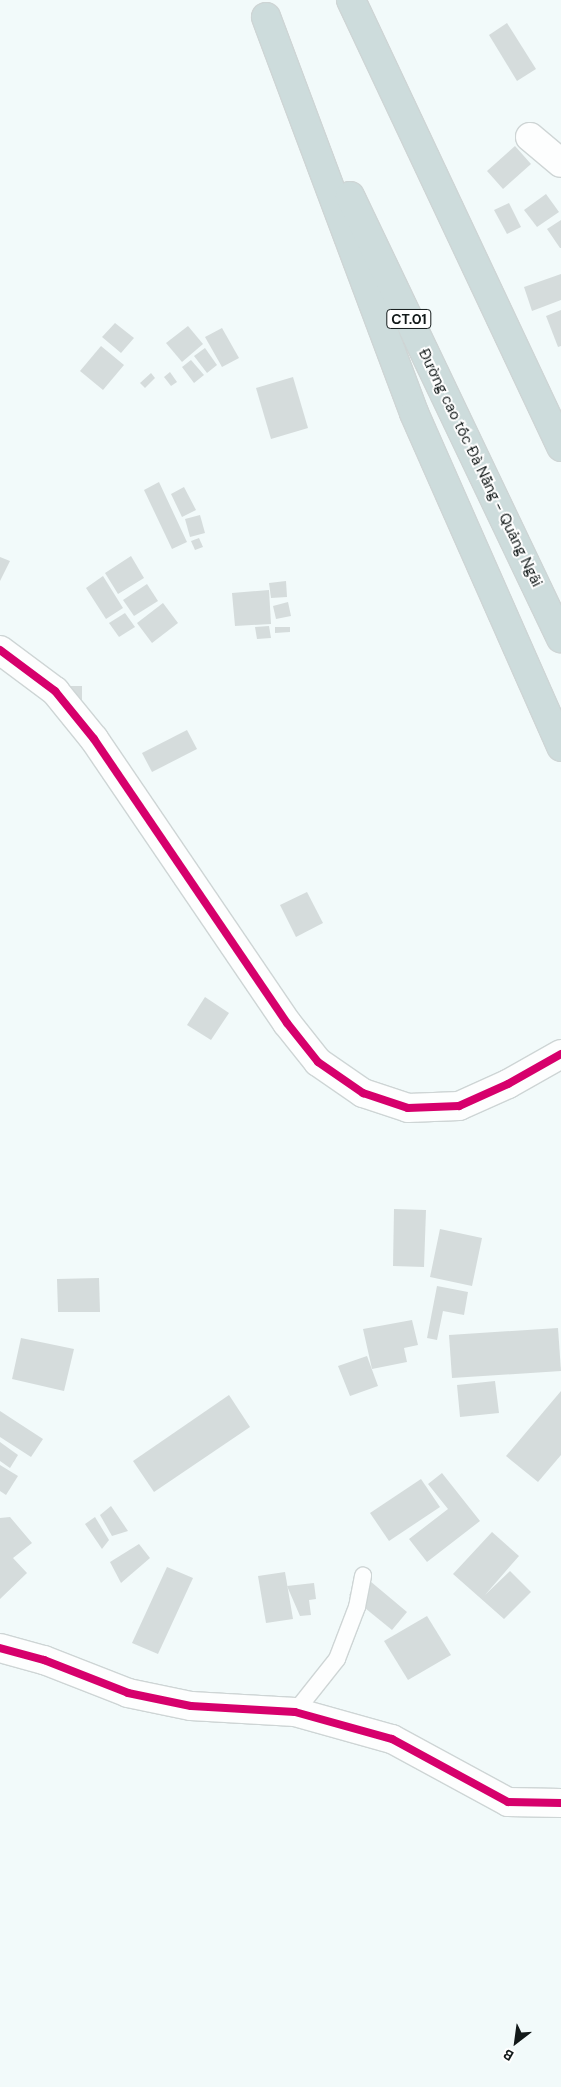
<!DOCTYPE html>
<html>
<head>
<meta charset="utf-8">
<style>
  body { margin:0 }
  #map { position:relative; width:561px; height:2087px; overflow:hidden; background:#f2fafa; font-family:"DM Sans",sans-serif }
  div>[style] { position:absolute }
  [style*='--x'] { left:calc(var(--x)*1px); top:calc(var(--y)*1px); width:calc(var(--w)*1px); rotate:calc(var(--a)*1deg) }
  .building>* { inset:0; background:#d5dcdc }
  .roads { filter:drop-shadow(1px 0 #ced5d5) drop-shadow(-1px 0 #ced5d5) drop-shadow(0 1px #ced5d5) drop-shadow(0 -1px #ced5d5) }
  .service>* { height:16px; margin:-8px; padding:0 8px; transform-origin:8px; border-radius:8px; background:#fdfefe }
  .minor>* { height:28px; margin:-14px; padding:0 14px; transform-origin:14px; border-radius:14px; background:#fdfefe }
  .motorway>* { height:28px; margin:-14px; padding:0 14px; transform-origin:14px; border-radius:14px; background:#cddcdc }
  .cycleway>* { height:8px; margin:-4px; padding:0 4px; transform-origin:4px; border-radius:4px; background:#d6006c }
  span { translate:-50% -50%; white-space:nowrap; text-align:center; line-height:1.15; -webkit-text-stroke:4px #fff; paint-order:stroke }
  .shield-label span { padding:1px 4px; background:#fff; border:1px solid; border-radius:4px; -webkit-text-stroke-width:0 }
  .shield-label { font-size:14px; color:#121919; font-weight:700 }
  .street-label { font-size:15px; color:#121919 }
  .north { position:absolute; left:491px; top:2017px; width:50px; height:50px; -webkit-text-stroke:4px #fff; paint-order:stroke; rotate:210deg; font-size:14px; font-weight:700; line-height:20px; text-align:center; color:#121919 }
  .north::after { content:''; display:block; margin:auto; width:18px; height:22px; background:#121919; clip-path:polygon(50% 0,100% 100%,50% 72%,0 100%) }
</style>
</head>
<body>
<div id="map">
  <div class="building">
    <div style="clip-path:polygon(507px 23px,536px 69px,517px 81px,489px 35px)"></div>
    <div style="clip-path:polygon(515px 146px,531px 164px,503px 189px,487px 171px)"></div>
    <div style="clip-path:polygon(546px 194px,559px 212px,537px 227px,524px 210px)"></div>
    <div style="clip-path:polygon(509px 203px,521px 227px,507px 234px,494px 210px)"></div>
    <div style="clip-path:polygon(561px 220px,561px 248px,560px 248px,547px 229px)"></div>
    <div style="clip-path:polygon(561px 274px,561px 300px,532px 311px,524px 287px)"></div>
    <div style="clip-path:polygon(561px 310px,561px 346px,558px 347px,546px 316px)"></div>
    <div style="clip-path:polygon(115px 323px,134px 338px,121px 353px,102px 337px)"></div>
    <div style="clip-path:polygon(188px 326px,203px 344px,182px 362px,166px 343px)"></div>
    <div style="clip-path:polygon(222px 328px,239px 358px,222px 367px,205px 337px)"></div>
    <div style="clip-path:polygon(101px 346px,124px 365px,103px 390px,80px 371px)"></div>
    <div style="clip-path:polygon(205px 348px,217px 365px,207px 373px,194px 356px)"></div>
    <div style="clip-path:polygon(191px 360px,204px 375px,194px 383px,182px 367px)"></div>
    <div style="clip-path:polygon(170px 372px,177px 382px,171px 386px,164px 377px)"></div>
    <div style="clip-path:polygon(151px 373px,155px 378px,145px 388px,140px 383px)"></div>
    <div style="clip-path:polygon(293px 377px,308px 428px,271px 439px,256px 388px)"></div>
    <div style="clip-path:polygon(159px 482px,187px 542px,172px 549px,144px 490px)"></div>
    <div style="clip-path:polygon(184px 487px,196px 510px,182px 517px,171px 494px)"></div>
    <div style="clip-path:polygon(200px 515px,205px 533px,190px 537px,185px 519px)"></div>
    <div style="clip-path:polygon(199px 538px,203px 547px,195px 550px,191px 541px)"></div>
    <div style="clip-path:polygon(131px 556px,144px 578px,118px 594px,105px 573px)"></div>
    <div style="clip-path:polygon(0 557px,10px 561px,0 581px)"></div>
    <div style="clip-path:polygon(103px 576px,123px 608px,106px 619px,86px 588px)"></div>
    <div style="clip-path:polygon(286px 581px,287px 597px,271px 598px,269px 583px)"></div>
    <div style="clip-path:polygon(147px 584px,158px 601px,134px 616px,123px 600px)"></div>
    <div style="clip-path:polygon(269px 590px,271px 624px,235px 626px,232px 593px)"></div>
    <div style="clip-path:polygon(288px 602px,291px 616px,276px 619px,273px 606px)"></div>
    <div style="clip-path:polygon(163px 603px,178px 623px,152px 643px,137px 623px)"></div>
    <div style="clip-path:polygon(125px 613px,135px 627px,119px 637px,109px 623px)"></div>
    <div style="clip-path:polygon(269px 626px,271px 638px,257px 639px,255px 627px)"></div>
    <div style="clip-path:polygon(275px 627px,290px 627px,290px 632px,275px 633px)"></div>
    <div style="clip-path:polygon(64px 686px,82px 686px,82px 713px)"></div>
    <div style="clip-path:polygon(187px 730px,197px 749px,152px 772px,142px 753px)"></div>
    <div style="clip-path:polygon(307px 892px,323px 923px,296px 937px,280px 905px)"></div>
    <div style="clip-path:polygon(205px 997px,229px 1013px,211px 1040px,187px 1025px)"></div>
    <div style="clip-path:polygon(394px 1209px,426px 1210px,424px 1267px,393px 1266px)"></div>
    <div style="clip-path:polygon(440px 1229px,482px 1238px,472px 1286px,430px 1277px)"></div>
    <div style="clip-path:polygon(99px 1278px,100px 1312px,58px 1312px,57px 1279px)"></div>
    <div style="clip-path:polygon(437px 1286px,468px 1292px,464px 1315px,443px 1311px,437px 1340px,427px 1338px)"></div>
    <div style="clip-path:polygon(412px 1320px,418px 1345px,404px 1348px,407px 1362px,372px 1369px,363px 1329px)"></div>
    <div style="clip-path:polygon(558px 1328px,561px 1371px,452px 1378px,449px 1335px)"></div>
    <div style="clip-path:polygon(21px 1338px,74px 1349px,64px 1391px,12px 1379px)"></div>
    <div style="clip-path:polygon(367px 1356px,378px 1386px,350px 1396px,338px 1366px)"></div>
    <div style="clip-path:polygon(495px 1381px,499px 1413px,460px 1417px,457px 1385px)"></div>
    <div style="clip-path:polygon(561px 1391px,561px 1455px,538px 1482px,506px 1456px)"></div>
    <div style="clip-path:polygon(229px 1395px,250px 1427px,154px 1492px,133px 1461px)"></div>
    <div style="clip-path:polygon(0 1411px,43px 1439px,31px 1457px,0 1437px)"></div>
    <div style="clip-path:polygon(0 1442px,18px 1455px,10px 1468px,0 1461px)"></div>
    <div style="clip-path:polygon(0 1465px,18px 1476px,6px 1495px,0 1491px)"></div>
    <div style="clip-path:polygon(442px 1473px,480px 1521px,427px 1562px,409px 1539px,448px 1509px,428px 1484px)"></div>
    <div style="clip-path:polygon(421px 1479px,440px 1507px,389px 1541px,370px 1513px)"></div>
    <div style="clip-path:polygon(111px 1506px,128px 1531px,112px 1536px,100px 1515px)"></div>
    <div style="clip-path:polygon(10px 1517px,32px 1543px,13px 1558px,27px 1573px,0 1599px,0 1518px)"></div>
    <div style="clip-path:polygon(95px 1517px,109px 1540px,102px 1549px,85px 1524px)"></div>
    <div style="clip-path:polygon(492px 1532px,519px 1556px,485px 1595px,510px 1571px,531px 1592px,504px 1619px,453px 1574px)"></div>
    <div style="clip-path:polygon(139px 1544px,150px 1558px,121px 1583px,110px 1562px)"></div>
    <div style="clip-path:polygon(167px 1567px,193px 1578px,158px 1654px,132px 1643px)"></div>
    <div style="clip-path:polygon(285px 1572px,293px 1619px,266px 1623px,258px 1576px)"></div>
    <div style="clip-path:polygon(364px 1576px,407px 1612px,392px 1630px,349px 1595px)"></div>
    <div style="clip-path:polygon(314px 1583px,316px 1599px,309px 1600px,311px 1615px,300px 1616px,287px 1586px)"></div>
    <div style="clip-path:polygon(427px 1616px,451px 1655px,408px 1680px,384px 1641px)"></div>
  </div>
  <div class="roads">
    <div class="service">
      <div style="--x:295;--y:1712;--w:68;--a:-51.6"></div>
      <div style="--x:337;--y:1659;--w:56;--a:-69"></div>
      <div style="--x:357;--y:1607;--w:32;--a:-79"></div>
    </div>
    <div class="minor">
      <div style="--x:530;--y:137;--w:40;--a:40"></div>
      <div style="--x:0;--y:650;--w:69;--a:36.7"></div>
      <div style="--x:55;--y:691;--w:62;--a:50.9"></div>
      <div style="--x:94;--y:739;--w:343;--a:55.8"></div>
      <div style="--x:287;--y:1023;--w:50;--a:51.5"></div>
      <div style="--x:318;--y:1062;--w:55;--a:34.6"></div>
      <div style="--x:363;--y:1093;--w:47;--a:18.4"></div>
      <div style="--x:408;--y:1108;--w:51;--a:-2.2"></div>
      <div style="--x:459;--y:1106;--w:54;--a:-24.2"></div>
      <div style="--x:508;--y:1084;--w:61;--a:-29.5"></div>
      <div style="--x:0;--y:1648;--w:46;--a:15.3"></div>
      <div style="--x:44;--y:1660;--w:90;--a:21.4"></div>
      <div style="--x:128;--y:1693;--w:64;--a:11.7"></div>
      <div style="--x:191;--y:1706;--w:104;--a:3.3"></div>
      <div style="--x:295;--y:1712;--w:101;--a:15.6"></div>
      <div style="--x:392;--y:1739;--w:132;--a:28.5"></div>
      <div style="--x:508;--y:1802;--w:53;--a:1.1"></div>
    </div>
    <div class="motorway">
      <div style="--x:351;--y:0;--w:494;--a:64.8"></div>
      <div style="--x:266;--y:17;--w:423;--a:69.5"></div>
      <div style="--x:414;--y:413;--w:365;--a:66.2"></div>
      <div style="--x:350;--y:196;--w:490;--a:64.5"></div>
    </div>
  </div>
  <div class="cycleway">
    <div style="--x:0;--y:650;--w:69;--a:36.7"></div>
    <div style="--x:55;--y:691;--w:62;--a:50.9"></div>
    <div style="--x:94;--y:739;--w:343;--a:55.8"></div>
    <div style="--x:287;--y:1023;--w:50;--a:51.5"></div>
    <div style="--x:318;--y:1062;--w:55;--a:34.6"></div>
    <div style="--x:363;--y:1093;--w:47;--a:18.4"></div>
    <div style="--x:408;--y:1108;--w:51;--a:-2.2"></div>
    <div style="--x:459;--y:1106;--w:54;--a:-24.2"></div>
    <div style="--x:508;--y:1084;--w:61;--a:-29.5"></div>
    <div style="--x:0;--y:1648;--w:46;--a:15.3"></div>
    <div style="--x:44;--y:1660;--w:90;--a:21.4"></div>
    <div style="--x:128;--y:1693;--w:64;--a:11.7"></div>
    <div style="--x:191;--y:1706;--w:104;--a:3.3"></div>
    <div style="--x:295;--y:1712;--w:101;--a:15.6"></div>
    <div style="--x:392;--y:1739;--w:132;--a:28.5"></div>
    <div style="--x:508;--y:1802;--w:53;--a:1.1"></div>
  </div>
  <div class="shield-label">
    <span style="left:409px;top:319px">CT.01</span>
  </div>
  <div class="street-label">
    <span style="left:480px;top:468px;rotate:64deg">Đường cao tốc Đà Nẵng - Quảng Ngãi</span>
  </div>
  <div class="north">B</div>
</div>
</body>
</html>
